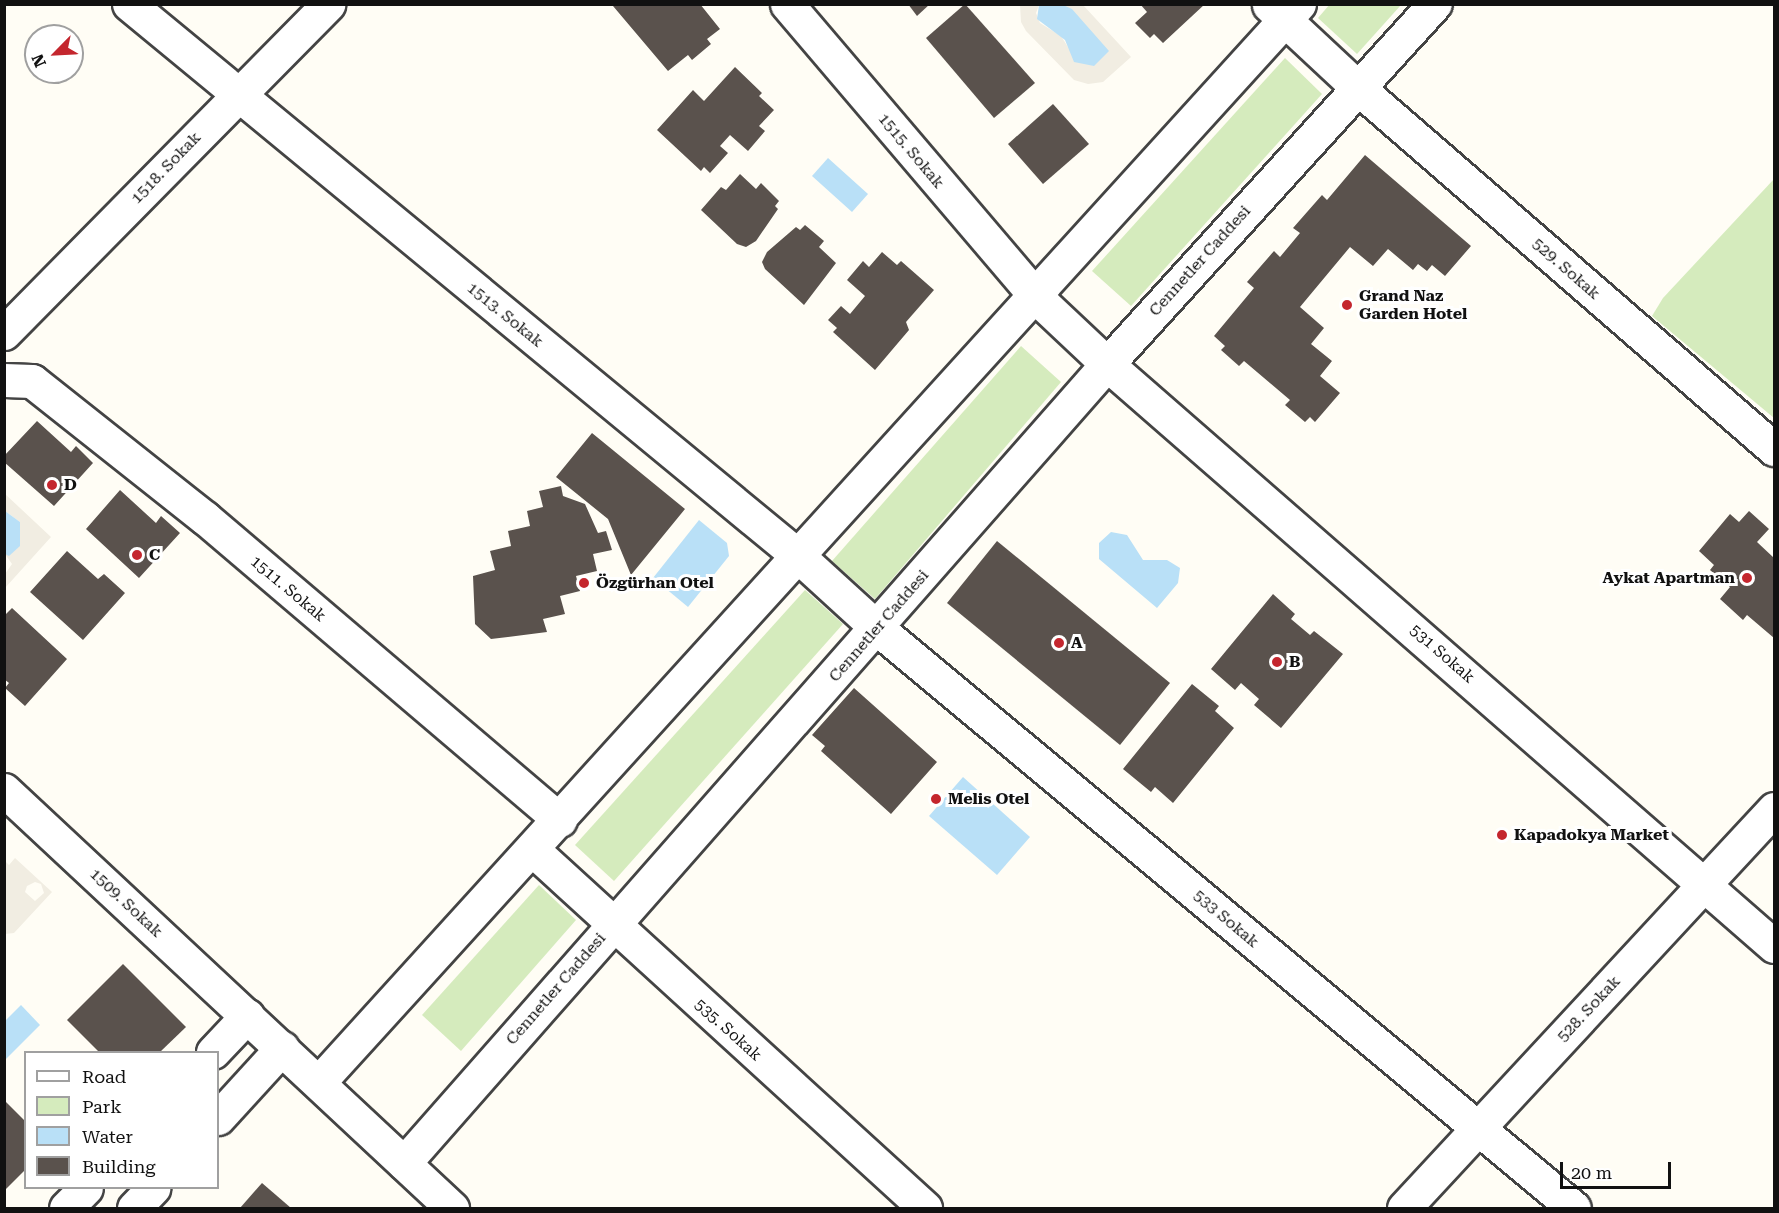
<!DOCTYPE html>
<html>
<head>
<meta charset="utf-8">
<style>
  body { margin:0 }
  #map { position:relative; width:1779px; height:1213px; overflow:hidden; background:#fffdf5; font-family:"Roboto Serif",serif }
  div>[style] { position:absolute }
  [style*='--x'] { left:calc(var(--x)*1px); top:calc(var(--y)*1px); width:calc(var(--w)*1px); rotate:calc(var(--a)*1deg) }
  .green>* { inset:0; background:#d5ebbd }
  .plaza>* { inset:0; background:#f1ede2 }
  .water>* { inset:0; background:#b9e0f7 }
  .building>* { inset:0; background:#5a524d }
  .roads { filter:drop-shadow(2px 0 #444) drop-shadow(-2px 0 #444) drop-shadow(0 2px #444) drop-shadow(0 -2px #444) }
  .street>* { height:33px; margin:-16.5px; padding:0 16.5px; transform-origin:16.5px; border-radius:16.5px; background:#fff }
  .dots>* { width:16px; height:16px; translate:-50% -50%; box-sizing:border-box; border:3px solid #fff; border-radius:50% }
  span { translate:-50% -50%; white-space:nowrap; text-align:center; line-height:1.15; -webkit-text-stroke:6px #fff; paint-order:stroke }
  .street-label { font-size:16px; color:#111 }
  .poi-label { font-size:16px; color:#111; font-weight:700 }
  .left { translate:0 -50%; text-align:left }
  .right { translate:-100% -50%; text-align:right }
  .frame { position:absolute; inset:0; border:6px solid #111; pointer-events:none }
  .legend { position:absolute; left:24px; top:1051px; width:195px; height:138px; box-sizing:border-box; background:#fff; border:2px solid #a0a0a0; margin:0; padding:8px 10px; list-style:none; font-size:18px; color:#111 }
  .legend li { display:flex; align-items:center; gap:12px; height:30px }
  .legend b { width:30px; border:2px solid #a0a0a0 }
  .north { position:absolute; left:24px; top:24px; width:60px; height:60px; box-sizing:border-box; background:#fff; border:2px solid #a0a0a0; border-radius:50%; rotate:246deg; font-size:16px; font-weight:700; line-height:24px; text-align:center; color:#111 }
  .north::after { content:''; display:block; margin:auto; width:21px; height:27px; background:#c4262e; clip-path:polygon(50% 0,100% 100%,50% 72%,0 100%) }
  .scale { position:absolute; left:1560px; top:1162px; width:111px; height:27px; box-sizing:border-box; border:3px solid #111; border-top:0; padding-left:8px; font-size:18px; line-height:21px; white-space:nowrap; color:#111; -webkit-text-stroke:4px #fff; paint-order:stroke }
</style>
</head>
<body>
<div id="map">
  <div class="green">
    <div style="clip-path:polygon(1330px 4px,1401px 4px,1401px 5px,1357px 54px,1318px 18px)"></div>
    <div style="clip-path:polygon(1285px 58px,1322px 94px,1131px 306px,1092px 271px)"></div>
    <div style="clip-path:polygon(1774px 179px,1774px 418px,1652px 316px,1663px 298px)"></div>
    <div style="clip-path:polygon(1021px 346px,1061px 382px,875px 599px,832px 561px)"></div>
    <div style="clip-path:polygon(805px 590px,843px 624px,614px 881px,575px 845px)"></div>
    <div style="clip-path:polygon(539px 885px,576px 920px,461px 1051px,422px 1015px)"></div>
  </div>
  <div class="plaza">
    <div style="clip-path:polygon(1020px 5px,1039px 5px,1036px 13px,1040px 23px,1061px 36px,1073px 55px,1094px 66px,1063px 5px,1083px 5px,1131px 57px,1103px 82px,1088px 84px,1074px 80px,1026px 31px,1021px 22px)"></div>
    <div style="clip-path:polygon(4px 493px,51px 537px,5px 588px,5px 574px,12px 564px,5px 554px,20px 522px,5px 511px)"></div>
    <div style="clip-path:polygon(evenodd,15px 858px,52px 892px,14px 933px,5px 934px,5px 861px,9px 865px,15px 858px,35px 882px,41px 884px,44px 893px,35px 901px,25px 892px,27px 886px,35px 882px)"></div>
  </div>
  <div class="water">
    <div style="clip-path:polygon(1039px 5px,1063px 5px,1072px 9px,1109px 51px,1094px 66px,1074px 62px,1065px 40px,1037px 19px)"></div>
    <div style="clip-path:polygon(828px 158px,868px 194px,852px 212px,812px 176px)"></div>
    <div style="clip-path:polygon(5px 511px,20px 522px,20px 546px,9px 556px,5px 554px)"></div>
    <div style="clip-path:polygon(699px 520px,727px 543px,729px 556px,688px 607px,653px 578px)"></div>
    <div style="clip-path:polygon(1111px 532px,1127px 535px,1143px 560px,1167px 560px,1180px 568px,1178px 583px,1157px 608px,1099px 559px,1099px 543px)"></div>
    <div style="clip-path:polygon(963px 777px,1030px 837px,997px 875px,929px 816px)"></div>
    <div style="clip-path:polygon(21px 1005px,40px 1025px,5px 1060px,5px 1021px)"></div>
  </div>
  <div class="building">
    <div style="clip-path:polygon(700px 4px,720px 29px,707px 39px,711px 44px,692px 60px,688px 55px,668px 71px,613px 6px)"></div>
    <div style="clip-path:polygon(908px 4px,930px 4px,917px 16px)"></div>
    <div style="clip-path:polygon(965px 4px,1035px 83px,994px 118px,926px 38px)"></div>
    <div style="clip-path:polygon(1140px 4px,1205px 4px,1163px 43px,1154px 34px,1150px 38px,1135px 23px,1147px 12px)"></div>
    <div style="clip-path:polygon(735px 67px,762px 93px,759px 96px,774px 110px,759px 126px,765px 131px,748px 151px,730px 135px,720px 146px,728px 153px,710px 173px,704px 167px,701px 171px,657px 130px,693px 90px,704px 101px)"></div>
    <div style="clip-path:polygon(1053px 104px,1089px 144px,1043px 184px,1008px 144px)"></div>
    <div style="clip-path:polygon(1365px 155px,1471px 246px,1445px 276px,1432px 265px,1427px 271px,1418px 264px,1413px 270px,1388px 249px,1373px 266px,1350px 247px,1300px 307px,1324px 328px,1311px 344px,1332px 361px,1320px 376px,1340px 393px,1315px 422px,1310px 417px,1305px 422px,1285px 405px,1290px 400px,1244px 361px,1239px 366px,1221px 350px,1225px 346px,1214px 336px,1254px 288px,1247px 282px,1274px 251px,1280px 257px,1300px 233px,1293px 228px,1322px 195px,1327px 200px)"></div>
    <div style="clip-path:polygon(740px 174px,756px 189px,761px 183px,779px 201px,775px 206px,778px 209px,756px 241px,746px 247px,737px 244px,701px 210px,721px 187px,726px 190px)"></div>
    <div style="clip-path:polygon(805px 225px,824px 241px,819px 247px,836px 263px,804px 305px,765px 269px,762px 262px,767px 252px,796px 227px,800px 230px)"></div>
    <div style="clip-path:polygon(882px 252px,897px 265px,901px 261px,934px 290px,906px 322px,909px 330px,875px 370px,833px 332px,837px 328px,828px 320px,841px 306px,850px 314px,865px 296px,847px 280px,863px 261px,869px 267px)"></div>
    <div style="clip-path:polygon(37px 421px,71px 452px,76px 446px,93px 463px,54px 506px,4px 462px,4px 456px)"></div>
    <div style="clip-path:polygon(592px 433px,685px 509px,631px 575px,608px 519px,556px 477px)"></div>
    <div style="clip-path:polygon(561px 486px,563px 496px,585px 504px,598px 533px,606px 531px,612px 550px,593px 554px,597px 571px,576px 576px,580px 591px,560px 596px,565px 614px,543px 619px,547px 632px,491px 639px,475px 624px,473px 576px,495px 570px,490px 551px,511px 546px,508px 531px,530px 526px,527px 511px,543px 507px,539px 491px)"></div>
    <div style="clip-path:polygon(120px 490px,156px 523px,161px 516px,180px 533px,139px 578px,86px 529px)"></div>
    <div style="clip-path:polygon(1749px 511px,1769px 529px,1757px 542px,1774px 558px,1774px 638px,1747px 615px,1743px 620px,1720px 599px,1730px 587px,1710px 570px,1714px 565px,1699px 551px,1730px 514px,1739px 522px)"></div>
    <div style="clip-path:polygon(997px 541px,1170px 683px,1120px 745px,947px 603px)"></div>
    <div style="clip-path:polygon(67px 551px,98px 579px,104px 574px,125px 593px,83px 640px,30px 592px)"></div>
    <div style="clip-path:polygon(1273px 594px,1295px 614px,1291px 619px,1310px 635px,1314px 631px,1343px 654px,1281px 728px,1254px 705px,1259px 699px,1241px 683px,1235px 690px,1211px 669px)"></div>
    <div style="clip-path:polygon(12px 608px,67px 659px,25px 706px,5px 688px,9px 683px,4px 679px,4px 616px)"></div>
    <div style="clip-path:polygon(1192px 684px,1219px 706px,1215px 711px,1234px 728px,1173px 803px,1155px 787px,1151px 792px,1123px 769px)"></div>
    <div style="clip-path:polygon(854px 688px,937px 762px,891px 814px,821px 751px,825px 746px,812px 735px)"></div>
    <div style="clip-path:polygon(123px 964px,186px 1027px,160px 1052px,99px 1052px,67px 1020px)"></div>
    <div style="clip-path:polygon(5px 1101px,26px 1122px,26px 1169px,5px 1190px)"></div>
    <div style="clip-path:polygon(262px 1183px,291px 1208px,240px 1208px)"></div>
  </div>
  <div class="roads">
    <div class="street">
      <div style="--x:129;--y:4;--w:866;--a:39.52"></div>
      <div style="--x:797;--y:555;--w:110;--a:42.4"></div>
      <div style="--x:878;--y:629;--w:905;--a:39.76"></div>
      <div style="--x:787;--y:4;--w:385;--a:49.6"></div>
      <div style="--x:1036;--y:297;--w:98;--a:43.3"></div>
      <div style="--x:1107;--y:364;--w:885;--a:41.11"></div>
      <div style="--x:1269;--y:5;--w:122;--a:43"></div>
      <div style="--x:1358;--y:88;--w:551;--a:40.95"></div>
      <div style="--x:4;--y:333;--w:462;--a:-45.4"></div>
      <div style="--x:4;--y:380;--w:28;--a:2"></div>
      <div style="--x:32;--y:381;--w:221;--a:38.4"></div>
      <div style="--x:205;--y:518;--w:466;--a:40.4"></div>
      <div style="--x:4;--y:790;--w:613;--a:43.02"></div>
      <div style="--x:533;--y:850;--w:531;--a:42.4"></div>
      <div style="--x:213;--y:1052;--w:50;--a:-46.6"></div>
      <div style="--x:319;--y:1082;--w:1457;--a:-47.73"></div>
      <div style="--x:218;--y:1118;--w:95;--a:-47.6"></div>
      <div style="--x:404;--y:1163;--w:1064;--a:-48.66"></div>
      <div style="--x:1107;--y:364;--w:487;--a:-47.7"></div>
      <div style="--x:66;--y:1208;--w:28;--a:-45"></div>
      <div style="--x:134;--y:1208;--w:28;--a:-46"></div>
      <div style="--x:1404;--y:1208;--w:544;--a:-47.16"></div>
    </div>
  </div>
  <div class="dots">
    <div style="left:1347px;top:305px;background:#c4262e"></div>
    <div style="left:52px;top:485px;background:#c4262e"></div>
    <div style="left:137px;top:555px;background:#c4262e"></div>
    <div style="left:1747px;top:578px;background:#c4262e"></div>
    <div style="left:584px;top:583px;background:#c4262e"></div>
    <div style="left:1059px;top:643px;background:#c4262e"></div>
    <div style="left:1277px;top:662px;background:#c4262e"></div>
    <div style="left:936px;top:799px;background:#c4262e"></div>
    <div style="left:1502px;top:835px;background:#c4262e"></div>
  </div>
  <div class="street-label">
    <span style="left:911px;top:151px;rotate:50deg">1515. Sokak</span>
    <span style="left:166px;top:168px;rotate:-46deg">1518. Sokak</span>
    <span style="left:1200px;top:261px;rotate:-48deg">Cennetler Caddesi</span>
    <span style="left:1566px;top:269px;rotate:41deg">529. Sokak</span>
    <span style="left:505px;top:315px;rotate:39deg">1513. Sokak</span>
    <span style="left:288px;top:589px;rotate:40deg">1511. Sokak</span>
    <span style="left:879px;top:626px;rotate:-49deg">Cennetler Caddesi</span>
    <span style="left:1442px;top:654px;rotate:41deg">531 Sokak</span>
    <span style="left:126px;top:903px;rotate:43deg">1509. Sokak</span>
    <span style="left:1226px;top:919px;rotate:40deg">533 Sokak</span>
    <span style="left:556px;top:989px;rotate:-49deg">Cennetler Caddesi</span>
    <span style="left:1589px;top:1009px;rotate:-47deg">528. Sokak</span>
    <span style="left:728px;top:1030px;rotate:42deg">535. Sokak</span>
  </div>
  <div class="poi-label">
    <span class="left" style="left:1359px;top:305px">Grand Naz<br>Garden Hotel</span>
    <span class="left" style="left:64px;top:485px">D</span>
    <span class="left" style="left:149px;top:555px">C</span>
    <span class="right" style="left:1735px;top:578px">Aykat Apartman</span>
    <span class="left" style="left:596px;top:583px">Özgürhan Otel</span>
    <span class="left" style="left:1071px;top:643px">A</span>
    <span class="left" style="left:1289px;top:662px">B</span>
    <span class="left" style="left:948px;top:799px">Melis Otel</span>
    <span class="left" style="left:1514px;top:835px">Kapadokya Market</span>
  </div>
  <div class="frame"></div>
  <ul class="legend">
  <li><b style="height:8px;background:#fff"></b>Road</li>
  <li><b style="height:16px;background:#d5ebbd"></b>Park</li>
  <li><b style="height:16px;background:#b9e0f7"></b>Water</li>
  <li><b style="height:16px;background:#5a524d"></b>Building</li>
  </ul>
  <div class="north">N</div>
  <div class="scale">20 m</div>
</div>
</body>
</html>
